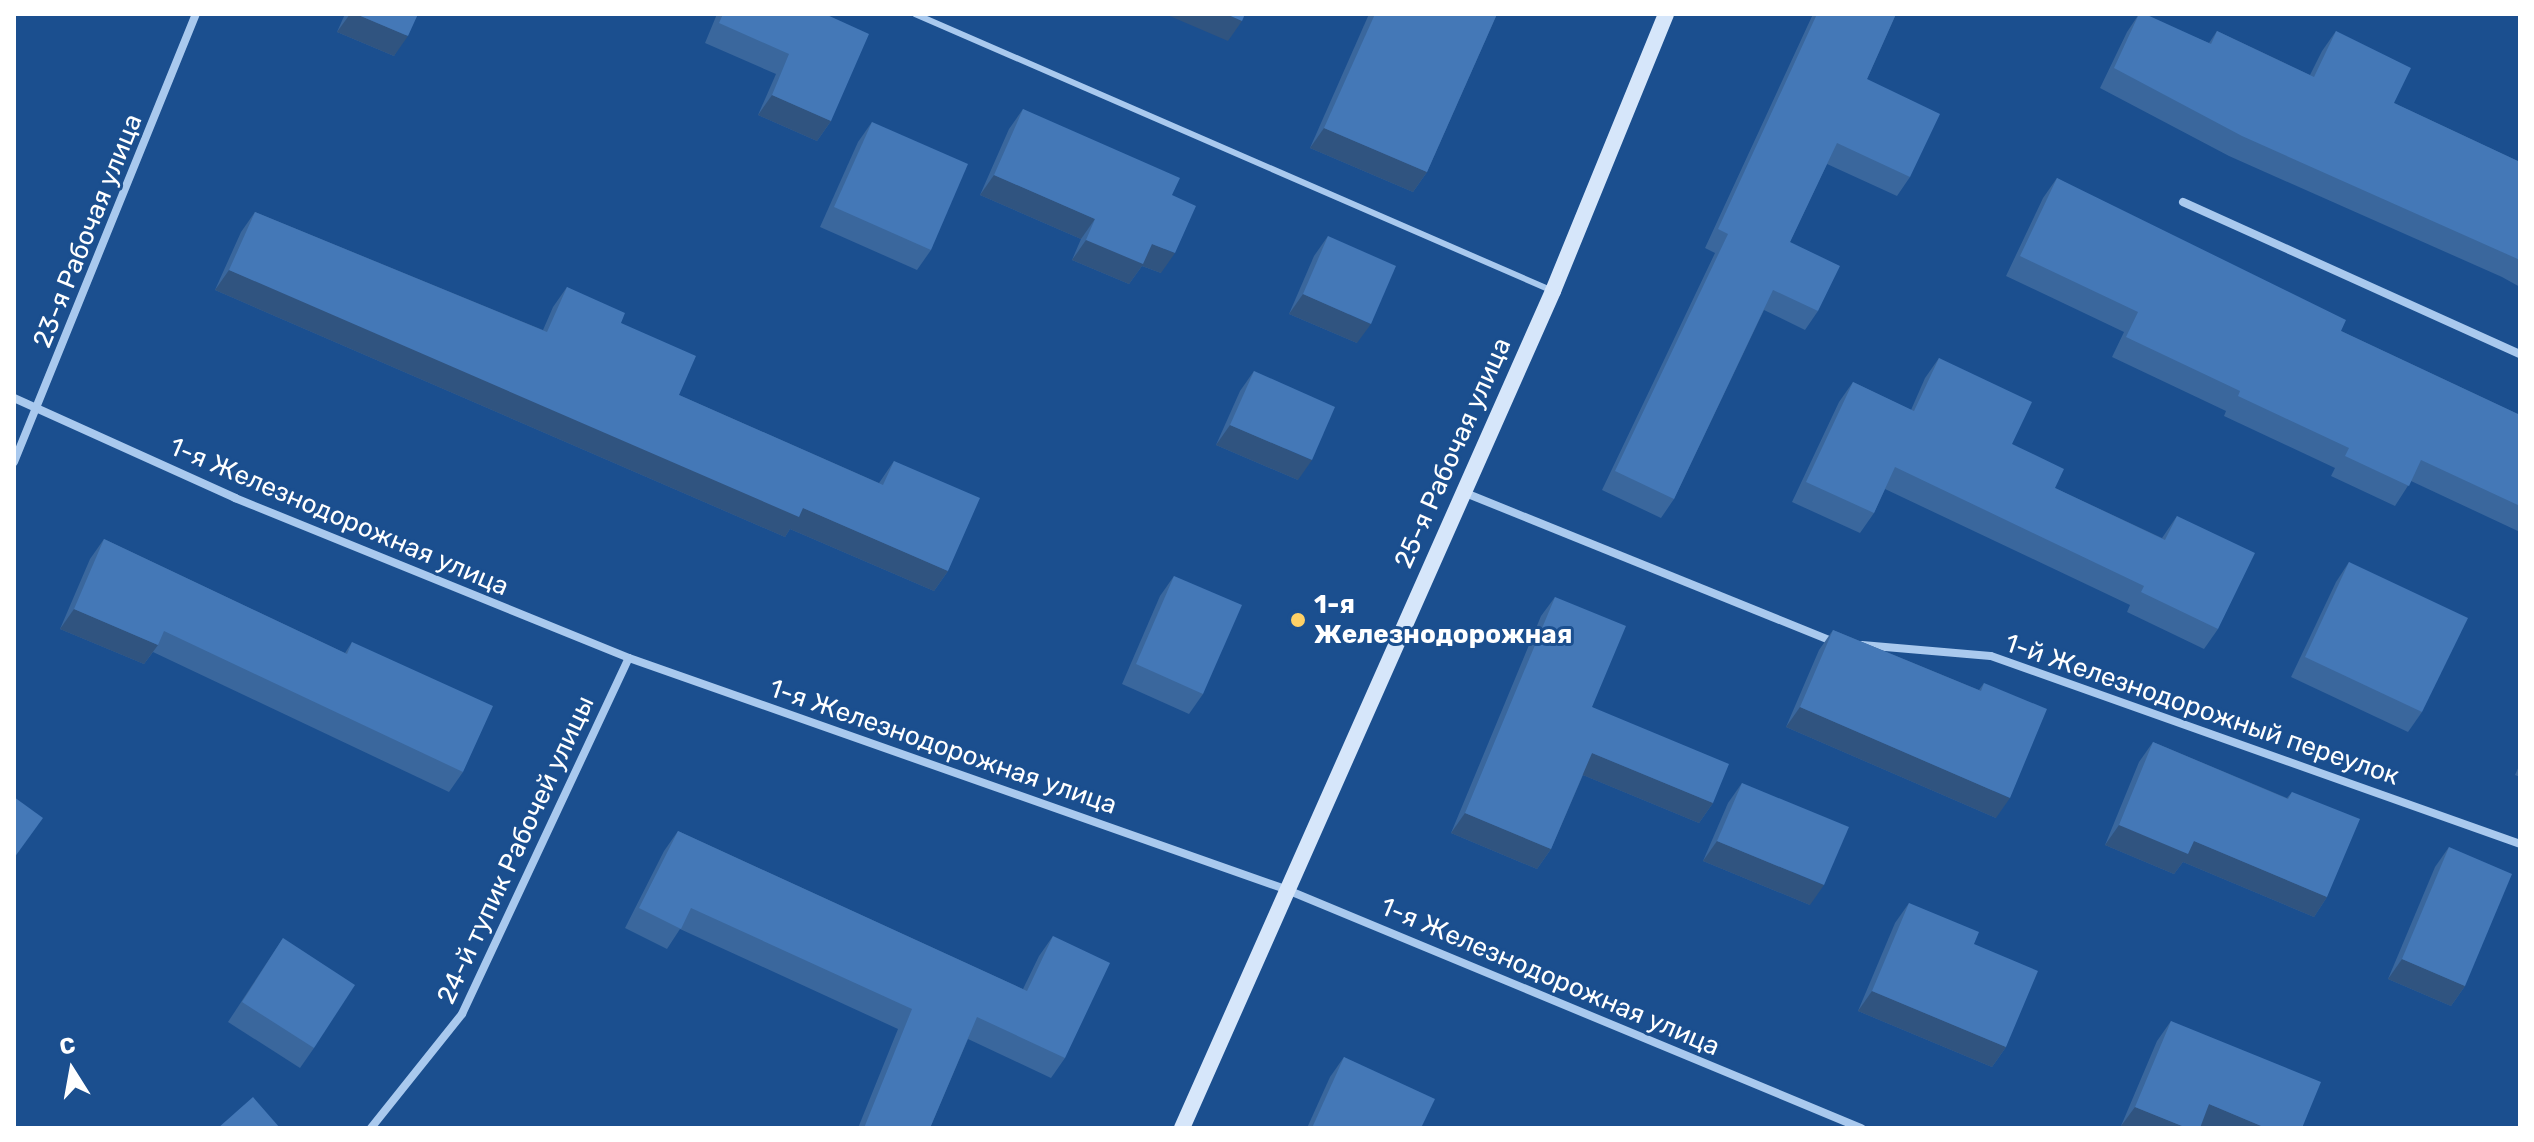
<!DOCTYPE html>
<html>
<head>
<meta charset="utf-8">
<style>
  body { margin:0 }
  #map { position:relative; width:2534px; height:1142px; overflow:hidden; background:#1b4f8f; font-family:Rubik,sans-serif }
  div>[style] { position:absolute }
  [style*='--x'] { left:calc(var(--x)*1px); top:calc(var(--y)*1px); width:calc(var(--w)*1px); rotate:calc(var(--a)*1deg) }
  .service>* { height:6px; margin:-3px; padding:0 3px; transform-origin:3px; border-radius:3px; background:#a9c9ee }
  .minor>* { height:8px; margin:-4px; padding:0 4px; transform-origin:4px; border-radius:4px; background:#a9c9ee }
  .secondary>* { height:16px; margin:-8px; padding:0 8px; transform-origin:8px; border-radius:8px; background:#d6e6fa }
  .wall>* { inset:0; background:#3a679d }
  .shaded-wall>* { inset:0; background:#305480 }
  .building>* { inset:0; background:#4478b7 }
  .dots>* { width:22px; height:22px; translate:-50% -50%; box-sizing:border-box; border:4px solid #1b4f8f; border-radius:50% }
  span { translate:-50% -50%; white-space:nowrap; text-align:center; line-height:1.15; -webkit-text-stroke:6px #1b4f8f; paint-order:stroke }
  .street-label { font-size:26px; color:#fff }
  .poi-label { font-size:26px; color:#fff; font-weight:700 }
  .left { translate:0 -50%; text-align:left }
  .frame { position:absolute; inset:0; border:16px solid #fff; pointer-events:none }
  .north { position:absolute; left:32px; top:1030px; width:80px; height:80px; -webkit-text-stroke:6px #1b4f8f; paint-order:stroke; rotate:349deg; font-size:22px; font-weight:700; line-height:32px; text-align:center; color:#fff }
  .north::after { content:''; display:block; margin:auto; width:28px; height:36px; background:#fff; clip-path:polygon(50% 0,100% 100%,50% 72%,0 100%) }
</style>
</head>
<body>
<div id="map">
  <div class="service">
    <div style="--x:915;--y:14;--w:696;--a:23.47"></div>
  </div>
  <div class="minor">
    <div style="--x:2183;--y:202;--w:370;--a:24.3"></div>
    <div style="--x:14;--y:398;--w:243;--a:24.3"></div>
    <div style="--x:235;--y:498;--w:425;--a:22.1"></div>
    <div style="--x:629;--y:658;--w:695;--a:19.4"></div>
    <div style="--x:1285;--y:889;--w:624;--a:22.54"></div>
    <div style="--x:14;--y:462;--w:484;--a:-67.9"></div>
    <div style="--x:1463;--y:492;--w:402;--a:22"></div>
    <div style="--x:1862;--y:645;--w:129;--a:4.9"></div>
    <div style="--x:1991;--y:656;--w:561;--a:19.56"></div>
    <div style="--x:371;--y:1128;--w:146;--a:-51.4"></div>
    <div style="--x:462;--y:1014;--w:393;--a:-64.9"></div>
  </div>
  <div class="secondary">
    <div style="--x:1182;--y:1128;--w:916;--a:-66.09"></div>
    <div style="--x:1553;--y:291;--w:299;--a:-67.8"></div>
  </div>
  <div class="wall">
    <div style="clip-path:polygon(345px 14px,418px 14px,394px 56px,337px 32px)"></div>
    <div style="clip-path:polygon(717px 14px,825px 14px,831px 121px,817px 141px,758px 115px,776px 74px,705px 43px)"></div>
    <div style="clip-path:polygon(1369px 14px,1497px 14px,1427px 172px,1413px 192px,1310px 148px)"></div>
    <div style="clip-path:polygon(1813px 14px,1896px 14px,1867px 79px,1910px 177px,1897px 196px,1827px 164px,1790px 242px,1818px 311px,1805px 330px,1764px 310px,1674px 499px,1661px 518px,1602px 490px,1715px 253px,1705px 248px)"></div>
    <div style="clip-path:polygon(2139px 14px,2209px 43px,2217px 31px,2310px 75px,2322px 51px,2336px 31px,2394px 103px,2520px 162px,2520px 287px,2502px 277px,2229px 156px,2100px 88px,2127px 32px)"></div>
    <div style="clip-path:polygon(1023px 109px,1172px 195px,1161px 273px,1142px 266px,1129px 284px,1072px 260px,1081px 239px,980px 195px,1009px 129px)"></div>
    <div style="clip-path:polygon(872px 122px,931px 250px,917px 270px,820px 227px,858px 142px)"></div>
    <div style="clip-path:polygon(2057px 178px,2341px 331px,2520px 415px,2520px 532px,2411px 481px,2395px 506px,2331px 476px,2335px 468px,2224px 416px,2226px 411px,2112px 357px,2124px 332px,2006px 276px,2043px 198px)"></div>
    <div style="clip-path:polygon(255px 212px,543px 330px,553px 307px,567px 287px,621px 323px,679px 395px,879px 483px,894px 461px,948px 571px,934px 591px,790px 529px,785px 537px,215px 290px,241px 232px)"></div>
    <div style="clip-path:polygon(1328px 236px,1357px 343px,1289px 314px,1314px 256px)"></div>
    <div style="clip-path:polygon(1939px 358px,2012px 444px,2055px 488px,2162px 538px,2177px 516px,2218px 629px,2204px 649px,2127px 612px,2130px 605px,1885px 489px,1874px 513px,1860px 533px,1792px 502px,1839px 402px,1853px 382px,1911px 410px,1925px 378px)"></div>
    <div style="clip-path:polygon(1254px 371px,1298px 480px,1216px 445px,1240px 391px)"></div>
    <div style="clip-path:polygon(104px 539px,345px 653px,352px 642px,463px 772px,449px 792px,153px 652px,144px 664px,60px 629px,90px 559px)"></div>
    <div style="clip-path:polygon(2349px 562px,2422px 712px,2408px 732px,2291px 677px,2336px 582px)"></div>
    <div style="clip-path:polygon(1174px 576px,1203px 694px,1189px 714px,1122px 684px,1160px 596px)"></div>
    <div style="clip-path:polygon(1555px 597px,1592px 707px,1713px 803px,1699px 823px,1583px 775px,1551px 849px,1537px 869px,1451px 833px,1541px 616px)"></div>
    <div style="clip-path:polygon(1833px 630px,1979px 690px,1984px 683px,1996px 818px,1786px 727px,1819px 650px)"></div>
    <div style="clip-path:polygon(2153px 742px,2287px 798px,2292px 792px,2327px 897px,2314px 917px,2183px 862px,2174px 874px,2105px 845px,2139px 762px)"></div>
    <div style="clip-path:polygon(2520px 764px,2520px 777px,2515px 775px)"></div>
    <div style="clip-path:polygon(1742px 783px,1810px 905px,1703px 861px,1728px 803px)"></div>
    <div style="clip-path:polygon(678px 831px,1023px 989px,1039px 956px,1053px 936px,1065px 1058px,1051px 1078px,968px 1039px,930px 1128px,858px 1128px,898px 1029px,680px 929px,667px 949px,625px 928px,664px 851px)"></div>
    <div style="clip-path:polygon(2449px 847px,2465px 986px,2451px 1006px,2388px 979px,2435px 867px)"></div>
    <div style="clip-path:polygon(1909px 903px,2006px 1047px,1992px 1067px,1858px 1011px,1895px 923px)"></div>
    <div style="clip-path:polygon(283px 938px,314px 1048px,300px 1068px,228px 1022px)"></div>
    <div style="clip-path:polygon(2171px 1021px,2302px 1128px,2204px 1128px,2200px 1126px,2200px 1128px,2125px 1128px,2121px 1126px,2157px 1041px)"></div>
    <div style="clip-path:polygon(1344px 1057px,1421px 1128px,1307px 1128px,1330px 1077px)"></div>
  </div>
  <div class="shaded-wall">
    <div style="clip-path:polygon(350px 14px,356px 14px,408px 36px,394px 56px,337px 32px)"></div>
    <div style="clip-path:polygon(1165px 14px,1226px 14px,1242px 21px,1228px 41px)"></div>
    <div style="clip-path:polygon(772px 95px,831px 121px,817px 141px,758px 115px)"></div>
    <div style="clip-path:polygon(1324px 128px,1427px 172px,1413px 192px,1310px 148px)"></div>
    <div style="clip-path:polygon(994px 175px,1095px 219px,1081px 239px,980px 195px)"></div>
    <div style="clip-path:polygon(1086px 240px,1152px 244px,1175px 253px,1161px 273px,1142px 266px,1129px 284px,1072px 260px)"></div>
    <div style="clip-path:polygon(229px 270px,803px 508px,948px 571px,934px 591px,790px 529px,785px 537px,215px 290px)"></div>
    <div style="clip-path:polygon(1303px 294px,1371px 324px,1357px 343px,1289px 314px)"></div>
    <div style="clip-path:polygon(1230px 425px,1312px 460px,1298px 480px,1216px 445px)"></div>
    <div style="clip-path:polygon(74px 609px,158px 645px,144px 664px,60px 629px)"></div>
    <div style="clip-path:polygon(1800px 707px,2010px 798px,1996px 818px,1786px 727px)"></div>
    <div style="clip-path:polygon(1592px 753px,1713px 803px,1699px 823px,1578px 773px)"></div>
    <div style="clip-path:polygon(1465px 813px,1551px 849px,1537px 869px,1451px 833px)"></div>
    <div style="clip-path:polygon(2119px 825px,2194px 841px,2327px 897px,2314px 917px,2183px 862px,2174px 874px,2105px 845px)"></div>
    <div style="clip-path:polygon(1717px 841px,1824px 885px,1810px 905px,1703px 861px)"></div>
    <div style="clip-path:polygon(2402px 959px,2465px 986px,2451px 1006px,2388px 979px)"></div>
    <div style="clip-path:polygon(1872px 991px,2006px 1047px,1992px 1067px,1858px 1011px)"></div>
    <div style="clip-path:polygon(2209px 1104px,2266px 1128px,2204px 1128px,2195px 1124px)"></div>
    <div style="clip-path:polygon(2135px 1107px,2187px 1128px,2125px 1128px,2121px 1126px)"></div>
  </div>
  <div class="building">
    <div style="clip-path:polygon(356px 14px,418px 14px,408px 36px)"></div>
    <div style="clip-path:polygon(723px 14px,825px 14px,869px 34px,831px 121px,772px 95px,789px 54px,719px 23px)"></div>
    <div style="clip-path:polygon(1226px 14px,1245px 14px,1242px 21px)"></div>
    <div style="clip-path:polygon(1375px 14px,1497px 14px,1427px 172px,1324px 128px)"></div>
    <div style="clip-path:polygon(1817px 14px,1896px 14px,1867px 79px,1940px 114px,1910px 177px,1837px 143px,1790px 242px,1840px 266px,1818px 311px,1773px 290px,1674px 499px,1615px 471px,1728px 234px,1718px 229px)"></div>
    <div style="clip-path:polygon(2139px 14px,2145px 14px,2211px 44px,2217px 31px,2314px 77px,2336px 31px,2411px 68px,2394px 103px,2520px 162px,2520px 260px,2242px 136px,2114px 68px)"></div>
    <div style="clip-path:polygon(1023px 109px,1180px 178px,1172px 195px,1196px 206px,1175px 253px,1152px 244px,1143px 264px,1086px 240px,1095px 219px,994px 175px)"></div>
    <div style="clip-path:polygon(872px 122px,968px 164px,931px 250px,834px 207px)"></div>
    <div style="clip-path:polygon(2057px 178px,2346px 320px,2341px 331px,2520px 415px,2520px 506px,2421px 460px,2409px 486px,2345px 456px,2349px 448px,2238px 396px,2240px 391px,2126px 337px,2138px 312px,2020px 256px)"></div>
    <div style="clip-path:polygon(255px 212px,547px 332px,567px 287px,625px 313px,621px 323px,696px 356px,679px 395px,883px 485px,894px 461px,980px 498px,948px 571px,803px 508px,799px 517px,229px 270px)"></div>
    <div style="clip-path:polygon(1328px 236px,1396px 266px,1371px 324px,1303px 294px)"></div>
    <div style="clip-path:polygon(1939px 358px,2032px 402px,2012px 444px,2064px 469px,2055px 488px,2165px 540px,2177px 516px,2255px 553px,2218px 629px,2141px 592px,2144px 586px,1895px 467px,1874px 513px,1806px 482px,1853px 382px,1914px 411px)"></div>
    <div style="clip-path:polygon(1254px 371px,1335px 407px,1312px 460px,1230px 425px)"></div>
    <div style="clip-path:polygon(104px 539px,347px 654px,352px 642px,493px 706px,463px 772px,164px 631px,158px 645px,74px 609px)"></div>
    <div style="clip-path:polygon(2349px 562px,2468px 618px,2422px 712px,2305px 657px)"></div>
    <div style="clip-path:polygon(1174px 576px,1242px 605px,1203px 694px,1136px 664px)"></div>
    <div style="clip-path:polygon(1555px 597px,1626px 626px,1592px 707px,1729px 764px,1713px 803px,1592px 753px,1551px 849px,1465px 813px)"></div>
    <div style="clip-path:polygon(1833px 630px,1981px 691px,1984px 683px,2047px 709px,2010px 798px,1800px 707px)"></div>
    <div style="clip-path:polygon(2153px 742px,2288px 799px,2292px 792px,2360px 819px,2327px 897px,2194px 841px,2188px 854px,2119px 825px)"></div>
    <div style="clip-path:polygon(1742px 783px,1849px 827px,1824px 885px,1717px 841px)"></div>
    <div style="clip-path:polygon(14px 797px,43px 818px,14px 858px)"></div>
    <div style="clip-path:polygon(678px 831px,1027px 991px,1053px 936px,1110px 963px,1065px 1058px,977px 1017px,930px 1128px,864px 1128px,912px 1009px,691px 908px,681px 929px,639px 908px)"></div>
    <div style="clip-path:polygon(2449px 847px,2512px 874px,2465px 986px,2402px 959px)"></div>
    <div style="clip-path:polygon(1909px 903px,1979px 932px,1974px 944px,2038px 971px,2006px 1047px,1872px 991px)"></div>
    <div style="clip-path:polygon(283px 938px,355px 985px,314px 1048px,242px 1002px)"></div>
    <div style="clip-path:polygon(2171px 1021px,2321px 1082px,2302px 1128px,2266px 1128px,2209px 1104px,2200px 1128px,2187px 1128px,2135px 1107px)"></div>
    <div style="clip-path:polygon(1344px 1057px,1435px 1099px,1421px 1128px,1312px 1128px)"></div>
    <div style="clip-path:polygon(253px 1097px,280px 1128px,218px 1128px)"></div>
  </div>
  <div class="dots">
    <div style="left:1298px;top:620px;background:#ffd166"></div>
  </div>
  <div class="street-label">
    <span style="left:88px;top:231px;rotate:-68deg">23-я Рабочая улица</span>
    <span style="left:1453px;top:453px;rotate:-66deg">25-я Рабочая улица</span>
    <span style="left:339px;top:517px;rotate:23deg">1-я Железнодорожная улица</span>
    <span style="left:2202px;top:710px;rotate:19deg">1-й Железнодорожный переулок</span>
    <span style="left:943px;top:747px;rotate:19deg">1-я Железнодорожная улица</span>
    <span style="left:516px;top:850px;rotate:-65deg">24-й тупик Рабочей улицы</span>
    <span style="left:1550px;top:977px;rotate:23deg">1-я Железнодорожная улица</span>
  </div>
  <div class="poi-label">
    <span class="left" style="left:1314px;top:620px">1-я<br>Железнодорожная</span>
  </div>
  <div class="frame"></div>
  <div class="north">С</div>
</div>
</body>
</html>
